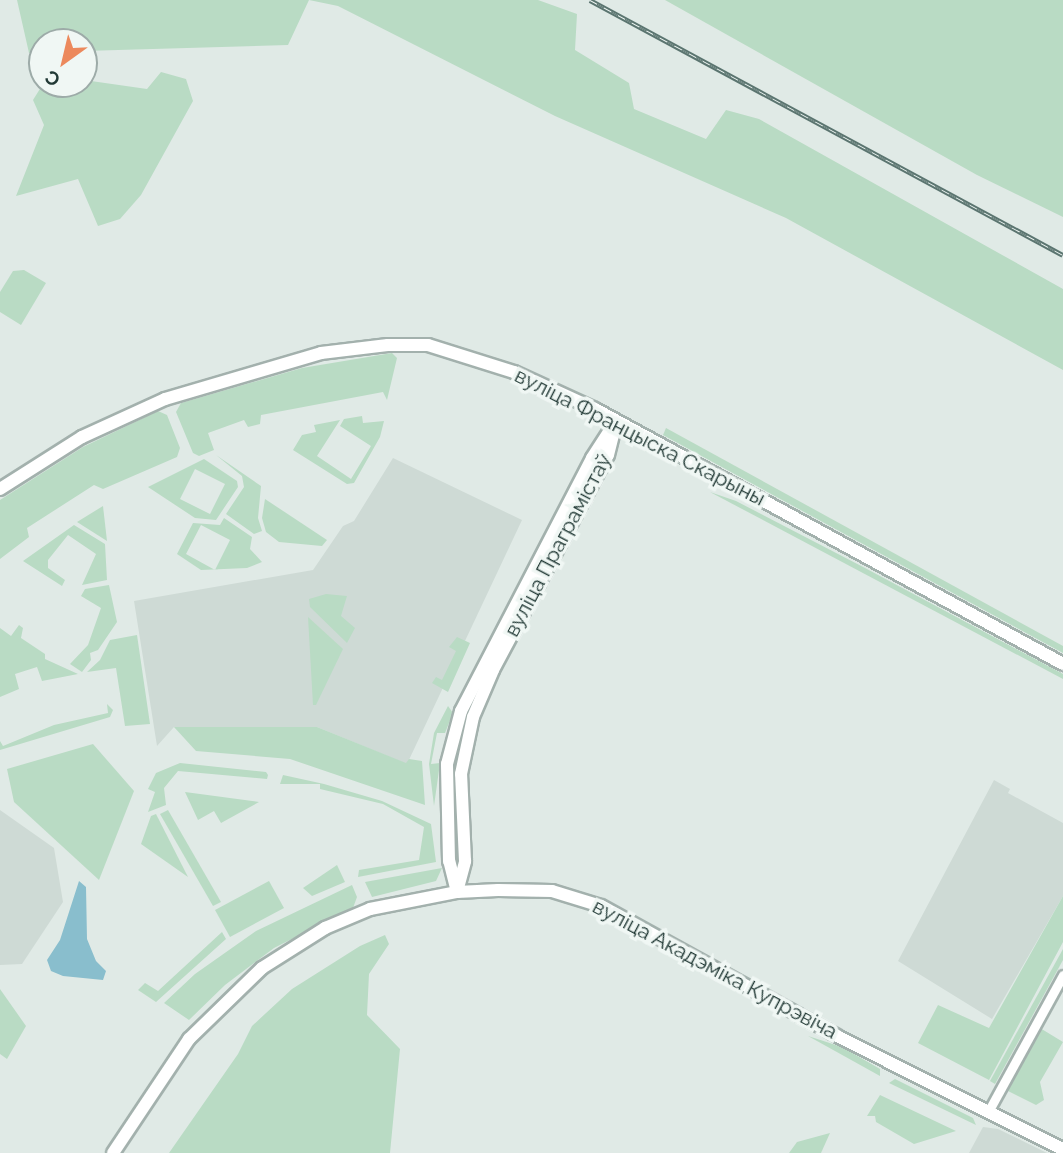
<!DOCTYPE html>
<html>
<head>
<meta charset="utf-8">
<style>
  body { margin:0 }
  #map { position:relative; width:1063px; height:1153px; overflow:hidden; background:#e0eae6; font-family:Raleway,sans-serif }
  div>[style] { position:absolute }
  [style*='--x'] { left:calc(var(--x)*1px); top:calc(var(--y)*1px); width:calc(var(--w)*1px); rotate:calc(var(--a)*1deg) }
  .built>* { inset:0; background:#cedad5 }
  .green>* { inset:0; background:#b9dbc4 }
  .water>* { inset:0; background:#89becd }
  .roads { filter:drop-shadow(2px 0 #a3b1ad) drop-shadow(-2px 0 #a3b1ad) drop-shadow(0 2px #a3b1ad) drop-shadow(0 -2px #a3b1ad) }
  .minor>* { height:9px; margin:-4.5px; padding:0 4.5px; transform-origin:4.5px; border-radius:4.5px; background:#fff }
  .secondary>* { height:12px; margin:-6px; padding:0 6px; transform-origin:6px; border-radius:6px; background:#fff }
  .rail>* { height:5px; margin-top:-2.5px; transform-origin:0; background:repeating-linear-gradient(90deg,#f0f7f4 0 8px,#5b7570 0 16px); box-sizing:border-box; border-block:2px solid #5b7570 }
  span { translate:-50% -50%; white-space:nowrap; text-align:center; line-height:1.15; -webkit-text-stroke:7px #f0f7f4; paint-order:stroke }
  .street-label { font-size:21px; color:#213935 }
  .north { position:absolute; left:28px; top:28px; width:70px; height:70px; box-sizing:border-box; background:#f0f7f4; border:2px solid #9daba8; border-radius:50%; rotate:214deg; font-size:19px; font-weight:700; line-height:28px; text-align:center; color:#213935 }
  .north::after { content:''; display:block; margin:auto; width:24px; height:32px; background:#ec895c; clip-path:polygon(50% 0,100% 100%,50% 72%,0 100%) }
</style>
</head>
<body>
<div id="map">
  <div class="built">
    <div style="clip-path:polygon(393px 458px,522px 520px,407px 764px,317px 727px,174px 727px,157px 746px,134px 601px,313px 570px,343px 526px,354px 521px)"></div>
    <div style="clip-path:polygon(994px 780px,1010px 789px,1008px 793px,1063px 823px,1063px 896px,992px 1019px,898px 961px)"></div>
    <div style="clip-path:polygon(0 810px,54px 848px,63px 902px,22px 964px,0 965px)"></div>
    <div style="clip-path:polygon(983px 1127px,998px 1129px,1047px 1153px,969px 1153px)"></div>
  </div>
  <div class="green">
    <div style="clip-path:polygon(17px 0,538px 0,577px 14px,575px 50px,629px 83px,634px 109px,706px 139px,726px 110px,759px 119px,1063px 289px,1063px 370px,786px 218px,555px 116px,338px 6px,309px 0,288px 45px,84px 51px,84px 42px,42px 42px,42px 52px,29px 53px)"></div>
    <div style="clip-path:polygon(665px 0,1063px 0,1063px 217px,977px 175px)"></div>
    <div style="clip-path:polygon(161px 72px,186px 79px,193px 101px,141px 195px,120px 219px,98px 226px,78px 179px,16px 196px,44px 125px,33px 100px,43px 84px,84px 84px,84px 80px,147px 89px)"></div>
    <div style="clip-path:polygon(24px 270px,46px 283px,21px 325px,0 312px,0 292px,13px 271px)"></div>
    <div style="clip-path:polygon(392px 353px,397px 358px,387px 400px,383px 392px,261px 415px,260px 424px,248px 427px,244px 420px,208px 433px,214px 450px,199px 456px,193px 453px,176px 412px,181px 403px,302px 368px)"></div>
    <div style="clip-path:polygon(158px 411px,167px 415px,180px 448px,177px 457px,103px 489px,94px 485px,27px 528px,29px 537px,0 559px,0 500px,83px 447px)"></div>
    <div style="clip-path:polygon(362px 416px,363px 423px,384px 421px,380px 437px,354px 483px,347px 484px,293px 450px,302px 435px,316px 432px,314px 425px,340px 420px,317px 456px,351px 479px,371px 446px,340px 426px,344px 419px)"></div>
    <div style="clip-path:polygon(666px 428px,1063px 646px,1063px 653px,663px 435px)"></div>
    <div style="clip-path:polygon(216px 455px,261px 486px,258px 518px,262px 531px,254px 534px,226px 514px,244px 487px,242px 476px)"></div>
    <div style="clip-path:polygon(evenodd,204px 459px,237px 481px,238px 487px,216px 520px,195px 518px,148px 487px,204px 459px,195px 469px,225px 484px,210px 514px,180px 499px,195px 469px)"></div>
    <div style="clip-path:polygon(710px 492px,736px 501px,865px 568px,1063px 674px,1063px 679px)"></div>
    <div style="clip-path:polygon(265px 499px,327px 540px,322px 546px,279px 542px,266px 532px,262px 518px)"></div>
    <div style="clip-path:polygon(103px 506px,107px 541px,77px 522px)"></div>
    <div style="clip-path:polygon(evenodd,224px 518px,252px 537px,250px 549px,262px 562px,247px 568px,201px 570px,177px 554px,193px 523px,220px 525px,224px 518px,201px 525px,230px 540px,215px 570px,186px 554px,201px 525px)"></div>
    <div style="clip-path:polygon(74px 525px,105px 544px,107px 580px,82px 585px,96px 554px,68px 535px,48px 560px,48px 568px,65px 580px,62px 586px,23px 561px)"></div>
    <div style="clip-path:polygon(109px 585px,117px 622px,98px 650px,90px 653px,91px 660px,82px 672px,70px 664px,88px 645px,101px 608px,81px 596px,85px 589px)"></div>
    <div style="clip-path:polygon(326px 594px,347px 596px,341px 616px,355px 628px,347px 643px,310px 607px,309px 599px)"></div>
    <div style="clip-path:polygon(308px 617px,343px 649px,316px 705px,313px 705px)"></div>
    <div style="clip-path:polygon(19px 625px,23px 628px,21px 638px,45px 654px,45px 659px,78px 674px,42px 681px,37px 667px,15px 674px,19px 689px,0 697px,0 628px,11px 636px)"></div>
    <div style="clip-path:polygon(137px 635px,150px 724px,125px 726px,116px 668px,87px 672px,100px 660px,110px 640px)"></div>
    <div style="clip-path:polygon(457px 637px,470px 643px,448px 692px,432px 683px,436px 677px,442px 680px,456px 651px,449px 647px)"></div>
    <div style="clip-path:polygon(107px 704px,113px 710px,110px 717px,0 750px,0 741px,3px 746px,54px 725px,108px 713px)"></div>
    <div style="clip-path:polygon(448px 706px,453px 713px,445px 733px,437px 733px,431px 764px,440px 763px,434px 806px,429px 764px,434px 733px)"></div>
    <div style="clip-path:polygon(174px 727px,317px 727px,406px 763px,409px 759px,422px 761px,425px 805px,290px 759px,196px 751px)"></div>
    <div style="clip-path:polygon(93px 744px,134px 791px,99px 880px,14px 802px,7px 769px)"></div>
    <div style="clip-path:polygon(180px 763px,266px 772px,268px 775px,267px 779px,178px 771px,164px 788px,166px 805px,148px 812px,155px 792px,148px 789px,156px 773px)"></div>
    <div style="clip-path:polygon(283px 775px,324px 784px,382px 801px,431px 824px,436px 862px,358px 877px,359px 870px,419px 860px,424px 827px,383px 804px,320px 789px,320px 784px,280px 784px)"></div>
    <div style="clip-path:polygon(185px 792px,259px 802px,221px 823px,214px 811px,198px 820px)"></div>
    <div style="clip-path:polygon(168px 810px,221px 902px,213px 906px,160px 814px)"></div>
    <div style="clip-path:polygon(156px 814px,188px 877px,141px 844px,151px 816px)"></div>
    <div style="clip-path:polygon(337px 865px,345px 882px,312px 896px,303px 888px)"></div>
    <div style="clip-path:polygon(442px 868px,436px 881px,372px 897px,365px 882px)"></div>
    <div style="clip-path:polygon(269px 881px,284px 908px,230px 937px,215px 910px)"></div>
    <div style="clip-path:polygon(352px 885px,357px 897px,353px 908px,274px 948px,225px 985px,189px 1020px,164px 1003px,195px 974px,256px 931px)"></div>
    <div style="clip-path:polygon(1063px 896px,1063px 942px,989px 1080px,918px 1043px,938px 1005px,989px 1028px)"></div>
    <div style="clip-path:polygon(222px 932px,226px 939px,156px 1002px,138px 990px,145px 983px,158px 991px)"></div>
    <div style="clip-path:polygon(385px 935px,389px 944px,369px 974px,367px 1015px,400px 1049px,390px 1153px,169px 1153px,238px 1054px,252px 1026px,292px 989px,360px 946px)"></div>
    <div style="clip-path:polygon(1063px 949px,1063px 960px,995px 1084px,990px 1081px)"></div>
    <div style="clip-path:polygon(0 989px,26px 1026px,7px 1059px,0 1054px)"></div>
    <div style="clip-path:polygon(1040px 1028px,1063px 1042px,1040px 1082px,1044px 1100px,1036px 1105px,1004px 1089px)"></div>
    <div style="clip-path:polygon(808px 1036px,842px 1047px,880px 1069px,880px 1076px)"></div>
    <div style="clip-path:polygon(895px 1079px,973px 1118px,976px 1125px,889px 1083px)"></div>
    <div style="clip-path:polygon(880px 1095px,956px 1131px,914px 1144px,876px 1122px,875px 1116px,867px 1116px)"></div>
    <div style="clip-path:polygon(830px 1133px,821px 1153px,789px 1153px,797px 1142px)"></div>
  </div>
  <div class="water">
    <div style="clip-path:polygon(79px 881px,86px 887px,87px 939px,96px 961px,106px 971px,103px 980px,63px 976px,51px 971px,47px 960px,60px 940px)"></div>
  </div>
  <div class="roads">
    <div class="minor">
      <div style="--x:988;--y:1112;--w:156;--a:-61.3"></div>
    </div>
    <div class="secondary">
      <div style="--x:0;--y:489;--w:97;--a:-32.4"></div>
      <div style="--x:82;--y:437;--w:91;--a:-24.6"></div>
      <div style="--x:165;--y:399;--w:163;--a:-16.4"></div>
      <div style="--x:321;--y:353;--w:67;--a:-6.8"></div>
      <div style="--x:388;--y:345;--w:40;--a:0"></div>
      <div style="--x:428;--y:345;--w:90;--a:17.4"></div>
      <div style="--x:514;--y:372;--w:89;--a:24.6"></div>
      <div style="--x:595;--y:409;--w:533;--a:28.58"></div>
      <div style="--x:458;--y:888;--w:28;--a:-75"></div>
      <div style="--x:465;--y:861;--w:87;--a:-92.6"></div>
      <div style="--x:461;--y:774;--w:58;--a:-78.1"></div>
      <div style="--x:473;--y:717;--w:51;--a:-66.9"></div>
      <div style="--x:493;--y:670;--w:244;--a:-61.9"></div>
      <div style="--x:608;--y:455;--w:25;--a:-76"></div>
      <div style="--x:457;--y:892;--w:32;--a:-104"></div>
      <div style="--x:449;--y:861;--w:97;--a:-91.2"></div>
      <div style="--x:447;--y:764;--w:55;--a:-75.2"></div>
      <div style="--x:461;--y:711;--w:285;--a:-62.6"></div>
      <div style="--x:592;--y:458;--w:44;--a:-57"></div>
      <div style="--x:113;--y:1153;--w:137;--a:-56.3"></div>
      <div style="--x:189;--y:1039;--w:102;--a:-44.2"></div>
      <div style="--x:262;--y:968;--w:75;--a:-32.4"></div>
      <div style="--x:325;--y:928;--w:49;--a:-22.9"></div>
      <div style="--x:370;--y:909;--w:89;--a:-11.1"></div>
      <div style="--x:457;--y:892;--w:41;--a:-2.8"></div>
      <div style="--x:498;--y:890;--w:54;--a:1.1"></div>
      <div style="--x:552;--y:891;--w:51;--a:17"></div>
      <div style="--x:601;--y:906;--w:269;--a:28.8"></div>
      <div style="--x:837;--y:1036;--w:253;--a:26.6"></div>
    </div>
  </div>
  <div class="rail">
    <div style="--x:590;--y:0;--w:537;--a:28.33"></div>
  </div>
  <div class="street-label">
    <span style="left:640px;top:437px;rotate:27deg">вуліца Францыска Скарыны</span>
    <span style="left:558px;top:545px;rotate:-62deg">вуліца Праграмістаў</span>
    <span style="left:715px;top:969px;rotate:28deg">вуліца Акадэміка Купрэвіча</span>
  </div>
  <div class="north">С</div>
</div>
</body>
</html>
